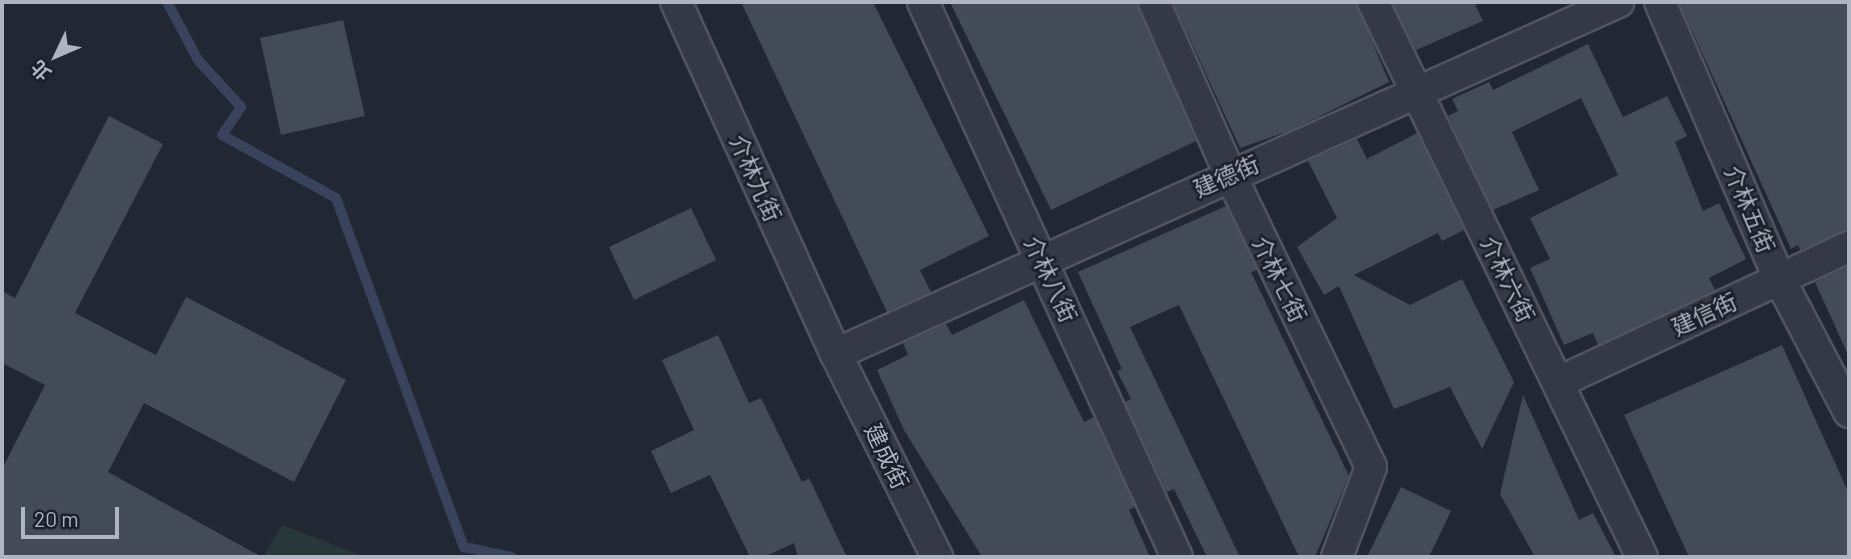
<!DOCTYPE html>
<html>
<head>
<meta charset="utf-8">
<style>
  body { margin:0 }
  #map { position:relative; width:1851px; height:559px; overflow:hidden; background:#222734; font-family:Barlow,"Noto Sans TC",sans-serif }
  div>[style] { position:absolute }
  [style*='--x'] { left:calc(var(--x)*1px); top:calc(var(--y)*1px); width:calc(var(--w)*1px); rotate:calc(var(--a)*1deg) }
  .green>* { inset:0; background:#283739 }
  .stream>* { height:10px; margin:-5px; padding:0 5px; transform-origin:5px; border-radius:5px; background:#39435c }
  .building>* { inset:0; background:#434a58 }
  .roads { filter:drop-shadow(2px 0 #4f545f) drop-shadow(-2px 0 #4f545f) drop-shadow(0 2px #4f545f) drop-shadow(0 -2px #4f545f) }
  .minor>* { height:30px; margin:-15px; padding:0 15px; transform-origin:15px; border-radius:15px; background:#353945 }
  span { translate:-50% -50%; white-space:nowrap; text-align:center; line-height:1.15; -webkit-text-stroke:5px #1a1f29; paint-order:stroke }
  .street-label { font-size:23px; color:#afb4c1 }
  .frame { position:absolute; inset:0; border:4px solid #afb4c1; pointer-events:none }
  .north { position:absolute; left:21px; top:21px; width:70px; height:70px; -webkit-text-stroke:5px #1a1f29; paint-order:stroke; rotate:226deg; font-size:19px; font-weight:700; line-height:28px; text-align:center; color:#afb4c1 }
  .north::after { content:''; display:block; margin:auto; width:24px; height:32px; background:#afb4c1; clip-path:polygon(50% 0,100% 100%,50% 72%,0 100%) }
  .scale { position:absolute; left:21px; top:507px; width:98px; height:32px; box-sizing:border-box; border:4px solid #afb4c1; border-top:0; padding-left:9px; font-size:21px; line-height:24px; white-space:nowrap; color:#afb4c1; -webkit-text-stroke:5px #1a1f29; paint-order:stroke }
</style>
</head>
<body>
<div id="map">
  <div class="green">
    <div style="clip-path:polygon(282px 525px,366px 557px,263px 557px)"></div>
  </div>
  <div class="stream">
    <div style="--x:167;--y:2;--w:66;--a:61.9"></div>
    <div style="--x:198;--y:60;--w:64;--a:47.5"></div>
    <div style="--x:241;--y:107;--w:34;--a:124"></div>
    <div style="--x:222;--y:135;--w:130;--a:28.9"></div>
    <div style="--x:336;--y:198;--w:372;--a:69.9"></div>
    <div style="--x:464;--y:547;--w:49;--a:11.8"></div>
  </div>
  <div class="building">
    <div style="clip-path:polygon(741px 2px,873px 2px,989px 236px,920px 270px,931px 292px,887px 312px)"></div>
    <div style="clip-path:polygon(950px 2px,1137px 2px,1196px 141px,1051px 210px)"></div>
    <div style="clip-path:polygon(1173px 2px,1356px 2px,1389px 82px,1292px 130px,1240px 148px)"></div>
    <div style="clip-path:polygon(1392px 2px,1474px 2px,1483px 21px,1416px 50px)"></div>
    <div style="clip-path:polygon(1679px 2px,1849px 2px,1849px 230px,1800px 250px,1798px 245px,1791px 249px)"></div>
    <div style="clip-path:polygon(343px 20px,365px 116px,281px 135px,260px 38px)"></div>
    <div style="clip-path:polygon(1588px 44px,1623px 117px,1667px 96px,1687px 136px,1675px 142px,1703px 211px,1719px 203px,1746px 259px,1709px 278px,1715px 290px,1598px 345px,1593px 333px,1564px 345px,1530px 268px,1550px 259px,1530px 218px,1618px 175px,1581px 98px,1512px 132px,1539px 190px,1493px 210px,1448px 116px,1458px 111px,1452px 99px,1489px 82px,1493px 90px)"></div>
    <div style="clip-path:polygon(109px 116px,163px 144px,75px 313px,156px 355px,186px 297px,346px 380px,294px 482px,144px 403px,108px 472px,262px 557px,2px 557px,2px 469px,45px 385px,2px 363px,2px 291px,15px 298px)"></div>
    <div style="clip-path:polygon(1417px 133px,1464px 230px,1442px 241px,1438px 233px,1354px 275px,1410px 305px,1462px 279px,1514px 382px,1482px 449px,1450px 387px,1394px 409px,1339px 286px,1324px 295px,1297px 247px,1337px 218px,1308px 161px,1357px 139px,1367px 159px)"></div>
    <div style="clip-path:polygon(1226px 206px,1257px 270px,1251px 272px,1349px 476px,1315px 557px,1299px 557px,1179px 305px,1130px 327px,1240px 557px,1207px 557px,1174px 489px,1167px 492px,1125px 402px,1131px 399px,1117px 371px,1122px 369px,1078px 272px)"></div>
    <div style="clip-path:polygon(691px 208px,716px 260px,634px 300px,609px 247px)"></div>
    <div style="clip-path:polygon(1849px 266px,1849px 357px,1815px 282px)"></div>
    <div style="clip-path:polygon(1024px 300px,1084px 422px,1094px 417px,1135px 507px,1129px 510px,1150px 557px,982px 557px,904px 430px,877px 370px,908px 355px,903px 343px,946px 324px,952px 335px)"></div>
    <div style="clip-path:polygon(718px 335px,749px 403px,761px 398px,802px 482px,809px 478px,847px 557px,798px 557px,794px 543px,764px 557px,750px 557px,710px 475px,671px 493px,651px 451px,694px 430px,662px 360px)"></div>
    <div style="clip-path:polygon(1782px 345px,1849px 494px,1849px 557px,1689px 557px,1624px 415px)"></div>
    <div style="clip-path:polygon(1523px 395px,1579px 520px,1593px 513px,1616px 557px,1535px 557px,1500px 494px)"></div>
    <div style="clip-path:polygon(1401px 487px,1451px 511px,1429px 557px,1367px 557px)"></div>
  </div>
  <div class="roads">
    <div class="minor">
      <div style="--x:676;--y:2;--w:387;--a:65.6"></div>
      <div style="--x:836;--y:354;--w:227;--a:63.5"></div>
      <div style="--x:923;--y:2;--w:610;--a:65.41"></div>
      <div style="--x:1154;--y:2;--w:188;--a:66.2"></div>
      <div style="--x:1230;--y:174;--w:325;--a:64.3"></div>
      <div style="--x:1371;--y:467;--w:96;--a:110.7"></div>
      <div style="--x:1373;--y:2;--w:617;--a:64.14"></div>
      <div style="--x:1660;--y:2;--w:301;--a:66.7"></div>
      <div style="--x:1779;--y:278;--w:151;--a:62.4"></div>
      <div style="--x:836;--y:354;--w:858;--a:-24.23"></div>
      <div style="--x:1559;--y:382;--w:320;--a:-25"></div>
    </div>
  </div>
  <div class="street-label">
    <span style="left:1226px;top:176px;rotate:-24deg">建德街</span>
    <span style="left:756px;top:178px;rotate:66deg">介林九街</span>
    <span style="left:1750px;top:209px;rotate:67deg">介林五街</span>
    <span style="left:1051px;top:279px;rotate:65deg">介林八街</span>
    <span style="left:1280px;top:279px;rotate:64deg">介林七街</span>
    <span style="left:1508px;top:279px;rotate:64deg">介林六街</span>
    <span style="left:1704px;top:314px;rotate:-25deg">建信街</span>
    <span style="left:887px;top:456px;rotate:64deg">建成街</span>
  </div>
  <div class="frame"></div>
  <div class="north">北</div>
  <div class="scale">20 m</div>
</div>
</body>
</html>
